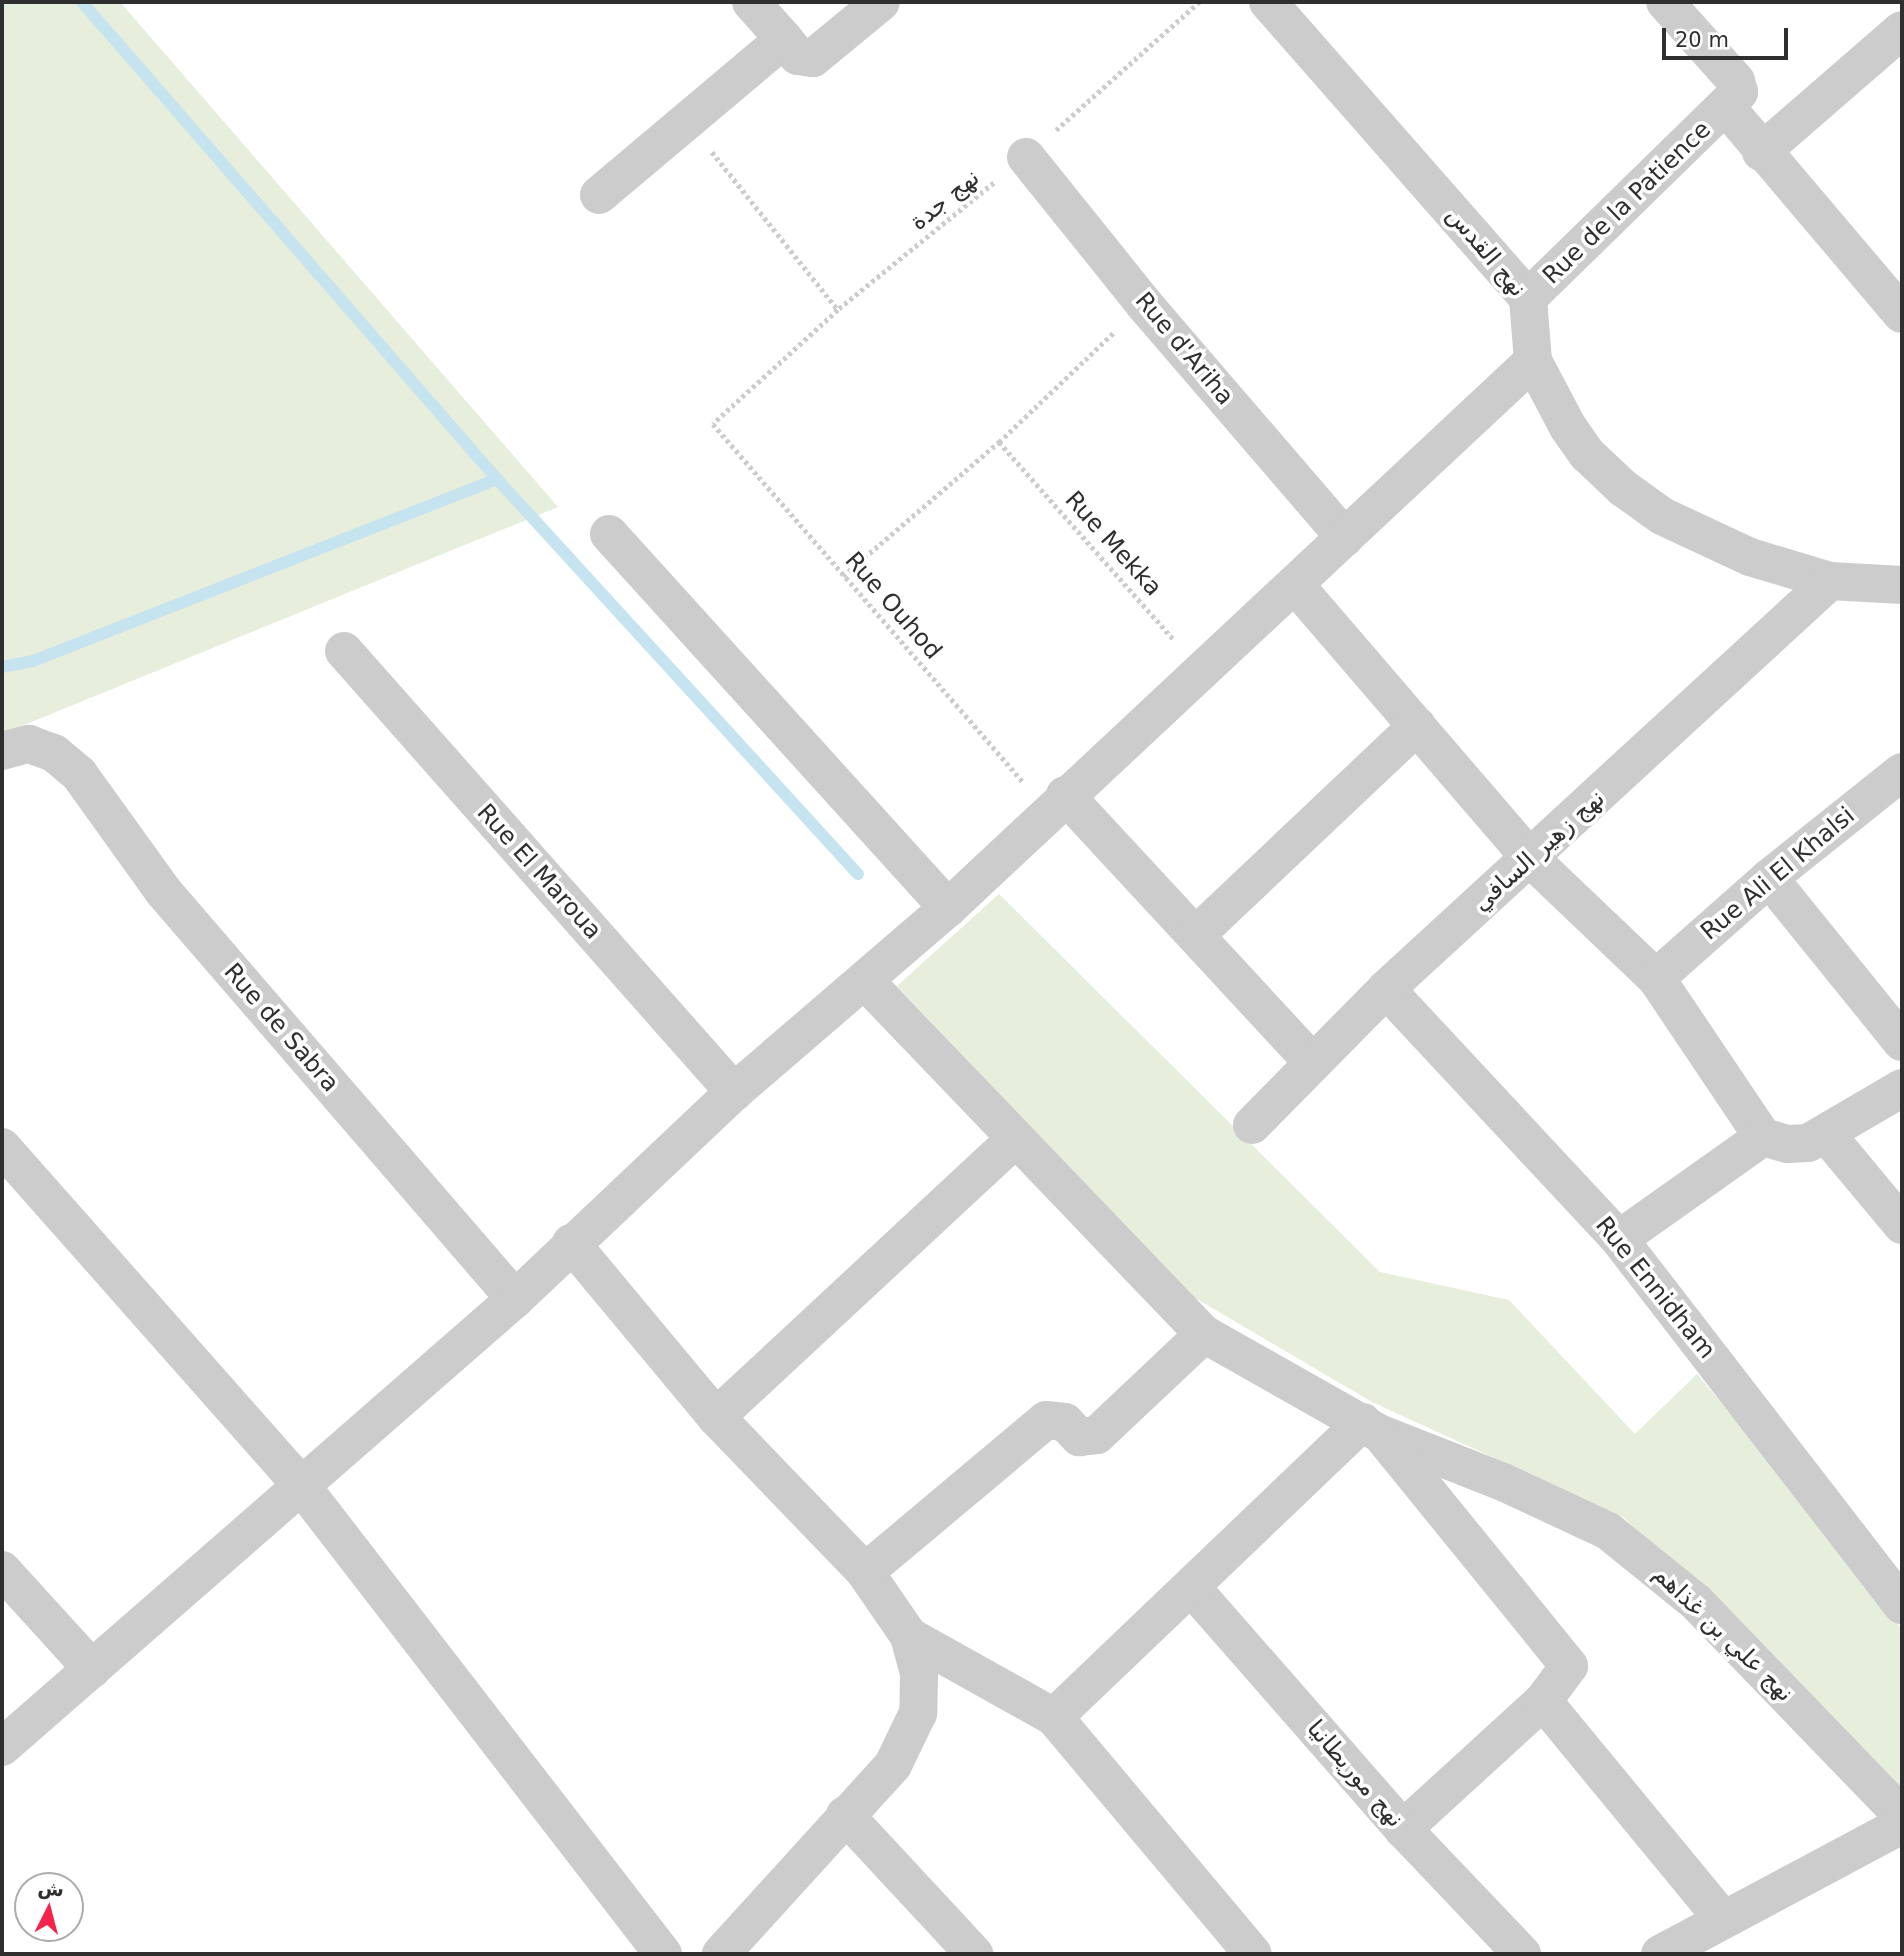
<!DOCTYPE html>
<html>
<head>
<meta charset="utf-8">
<style>
  body { margin:0 }
  #map { position:relative; width:1904px; height:1956px; overflow:hidden; background:#fff; font-family:"DejaVu Sans",Vazirmatn,sans-serif }
  div>[style] { position:absolute }
  [style*='--x'] { left:calc(var(--x)*1px); top:calc(var(--y)*1px); width:calc(var(--w)*1px); rotate:calc(var(--a)*1deg) }
  .green>* { inset:0; background:#e7eedc }
  .stream>* { height:12px; margin:-6px; padding:0 6px; transform-origin:6px; border-radius:6px; background:#c6e4ef }
  .path>* { height:4.5px; margin-top:-2.25px; transform-origin:0; background:repeating-linear-gradient(90deg,#ccc 0 3.5px,transparent 0 7px) }
  .minor>* { height:38px; margin:-19px; padding:0 19px; transform-origin:19px; border-radius:19px; background:#ccc }
  span { translate:-50% -50%; white-space:nowrap; text-align:center; line-height:1.15; -webkit-text-stroke:7px #fff; paint-order:stroke }
  .street-label { font-size:24px; color:#2f2f2f }
  .frame { position:absolute; inset:0; border:4px solid #2f2f2f; pointer-events:none }
  .north { position:absolute; left:14px; top:1872px; width:70px; height:70px; box-sizing:border-box; background:#fff; border:2px solid #acacac; border-radius:50%; rotate:6deg; font-size:19px; font-weight:700; line-height:28px; text-align:center; color:#2f2f2f }
  .north::after { content:''; display:block; margin:auto; width:24px; height:32px; background:#f5224b; clip-path:polygon(50% 0,100% 100%,50% 72%,0 100%) }
  .scale { position:absolute; left:1662px; top:28px; width:126px; height:32px; box-sizing:border-box; border:4px solid #2f2f2f; border-top:0; padding-left:9px; font-size:21px; line-height:24px; white-space:nowrap; color:#2f2f2f; -webkit-text-stroke:5px #fff; paint-order:stroke }
</style>
</head>
<body>
<div id="map">
  <div class="green">
    <div style="clip-path:polygon(2px 2px,120px 2px,558px 507px,2px 734px)"></div>
    <div style="clip-path:polygon(999px 894px,1380px 1272px,1509px 1300px,1635px 1434px,1697px 1374px,1877px 1588px,1902px 1631px,1902px 1793px,1623px 1517px,1372px 1402px,1190px 1295px,897px 986px)"></div>
  </div>
  <div class="stream">
    <div style="--x:82;--y:2;--w:632;--a:48.98"></div>
    <div style="--x:497;--y:479;--w:535;--a:47.58"></div>
    <div style="--x:2;--y:667;--w:32;--a:-11"></div>
    <div style="--x:33;--y:661;--w:498;--a:-21.4"></div>
  </div>
  <div class="path">
    <div style="--x:1056;--y:130;--w:192;--a:-41.8"></div>
    <div style="--x:712;--y:152;--w:202;--a:51.4"></div>
    <div style="--x:994;--y:183;--w:201;--a:140.9"></div>
    <div style="--x:838;--y:310;--w:169;--a:137.6"></div>
    <div style="--x:713;--y:424;--w:475;--a:49.1"></div>
    <div style="--x:999;--y:442;--w:264;--a:48.5"></div>
    <div style="--x:843;--y:576;--w:206;--a:-40.7"></div>
    <div style="--x:999;--y:442;--w:161;--a:-43.7"></div>
  </div>
  <div class="minor">
    <div style="--x:751;--y:2;--w:50;--a:48.3"></div>
    <div style="--x:1268;--y:2;--w:394;--a:48.7"></div>
    <div style="--x:1528;--y:298;--w:63;--a:85.5"></div>
    <div style="--x:1533;--y:361;--w:75;--a:62.1"></div>
    <div style="--x:1568;--y:427;--w:33;--a:55"></div>
    <div style="--x:1587;--y:454;--w:50;--a:43.4"></div>
    <div style="--x:1623;--y:488;--w:48;--a:35.7"></div>
    <div style="--x:1662;--y:516;--w:97;--a:25"></div>
    <div style="--x:1750;--y:557;--w:84;--a:16.7"></div>
    <div style="--x:1830;--y:581;--w:72;--a:3.2"></div>
    <div style="--x:1727;--y:108;--w:270;--a:49.7"></div>
    <div style="--x:1761;--y:152;--w:186;--a:-40.9"></div>
    <div style="--x:1026;--y:157;--w:189;--a:51.2"></div>
    <div style="--x:1144;--y:304;--w:308;--a:49.3"></div>
    <div style="--x:599;--y:195;--w:242;--a:-40.1"></div>
    <div style="--x:784;--y:39;--w:22;--a:51"></div>
    <div style="--x:798;--y:56;--w:15;--a:8"></div>
    <div style="--x:813;--y:58;--w:88;--a:-39.5"></div>
    <div style="--x:1528;--y:298;--w:295;--a:-44.3"></div>
    <div style="--x:1739;--y:92;--w:11;--a:-105"></div>
    <div style="--x:1736;--y:81;--w:106;--a:-131.9"></div>
    <div style="--x:609;--y:534;--w:505;--a:47.81"></div>
    <div style="--x:1296;--y:586;--w:362;--a:49.3"></div>
    <div style="--x:1532;--y:860;--w:171;--a:43.6"></div>
    <div style="--x:1656;--y:978;--w:192;--a:56.1"></div>
    <div style="--x:344;--y:651;--w:589;--a:48.51"></div>
    <div style="--x:2;--y:751;--w:28;--a:-15"></div>
    <div style="--x:29;--y:744;--w:27;--a:20"></div>
    <div style="--x:54;--y:753;--w:33;--a:40"></div>
    <div style="--x:79;--y:774;--w:144;--a:54.3"></div>
    <div style="--x:163;--y:891;--w:539;--a:49.21"></div>
    <div style="--x:1065;--y:795;--w:365;--a:47.2"></div>
    <div style="--x:1769;--y:878;--w:211;--a:51"></div>
    <div style="--x:1197;--y:934;--w:303;--a:-43.4"></div>
    <div style="--x:1656;--y:978;--w:151;--a:-41.5"></div>
    <div style="--x:1769;--y:878;--w:170;--a:-38.6"></div>
    <div style="--x:866;--y:982;--w:488;--a:46.2"></div>
    <div style="--x:1204;--y:1334;--w:203;--a:29.5"></div>
    <div style="--x:1381;--y:1434;--w:131;--a:21.5"></div>
    <div style="--x:1503;--y:1482;--w:116;--a:25"></div>
    <div style="--x:1608;--y:1531;--w:113;--a:38.9"></div>
    <div style="--x:1696;--y:1602;--w:296;--a:46"></div>
    <div style="--x:1386;--y:989;--w:342;--a:47"></div>
    <div style="--x:1619;--y:1239;--w:463;--a:52.3"></div>
    <div style="--x:1252;--y:1125;--w:191;--a:-45.4"></div>
    <div style="--x:1386;--y:989;--w:603;--a:-42.58"></div>
    <div style="--x:1827;--y:1135;--w:117;--a:50.2"></div>
    <div style="--x:2;--y:1147;--w:450;--a:48.5"></div>
    <div style="--x:300;--y:1484;--w:594;--a:52.32"></div>
    <div style="--x:1619;--y:1239;--w:176;--a:-35.3"></div>
    <div style="--x:1763;--y:1137;--w:26;--a:16"></div>
    <div style="--x:1788;--y:1144;--w:20;--a:-3"></div>
    <div style="--x:1808;--y:1143;--w:109;--a:-30.3"></div>
    <div style="--x:571;--y:1243;--w:226;--a:50.2"></div>
    <div style="--x:716;--y:1417;--w:215;--a:46.1"></div>
    <div style="--x:865;--y:1572;--w:78;--a:55.5"></div>
    <div style="--x:909;--y:1636;--w:39;--a:75"></div>
    <div style="--x:919;--y:1674;--w:39;--a:91"></div>
    <div style="--x:918;--y:1713;--w:58;--a:115.7"></div>
    <div style="--x:893;--y:1765;--w:256;--a:132.3"></div>
    <div style="--x:716;--y:1417;--w:407;--a:-42.9"></div>
    <div style="--x:1383;--y:1437;--w:295;--a:50.9"></div>
    <div style="--x:1569;--y:1666;--w:44;--a:126.6"></div>
    <div style="--x:1543;--y:1701;--w:190;--a:137.6"></div>
    <div style="--x:2;--y:1570;--w:134;--a:47.7"></div>
    <div style="--x:865;--y:1572;--w:236;--a:-40"></div>
    <div style="--x:1046;--y:1420;--w:19;--a:6"></div>
    <div style="--x:1065;--y:1422;--w:21;--a:47"></div>
    <div style="--x:1079;--y:1437;--w:18;--a:-6"></div>
    <div style="--x:1097;--y:1435;--w:147;--a:-43.3"></div>
    <div style="--x:1193;--y:1589;--w:319;--a:48.8"></div>
    <div style="--x:1403;--y:1829;--w:173;--a:46.4"></div>
    <div style="--x:909;--y:1636;--w:166;--a:29.2"></div>
    <div style="--x:1054;--y:1717;--w:309;--a:50"></div>
    <div style="--x:1543;--y:1701;--w:283;--a:50.5"></div>
    <div style="--x:1054;--y:1717;--w:427;--a:-43.7"></div>
    <div style="--x:2;--y:1747;--w:681;--a:-41.13"></div>
    <div style="--x:515;--y:1299;--w:301;--a:-43.4"></div>
    <div style="--x:734;--y:1092;--w:282;--a:-40.7"></div>
    <div style="--x:948;--y:908;--w:801;--a:-43.08"></div>
    <div style="--x:845;--y:1815;--w:190;--a:47.1"></div>
    <div style="--x:1660;--y:1954;--w:274;--a:-28.1"></div>
  </div>
  <div class="street-label">
    <span style="left:945px;top:200px;rotate:-39deg">نهج جدة</span>
    <span style="left:1627px;top:203px;rotate:-44deg">Rue de la Patience</span>
    <span style="left:1486px;top:252px;rotate:50deg">نهج القدس</span>
    <span style="left:1184px;top:349px;rotate:50deg">Rue d'Ariha</span>
    <span style="left:1113px;top:544px;rotate:48deg">Rue Mekka</span>
    <span style="left:893px;top:606px;rotate:49deg">Rue Ouhod</span>
    <span style="left:1539px;top:851px;rotate:-42deg">نهج زهير السافي</span>
    <span style="left:539px;top:872px;rotate:48deg">Rue El Maroua</span>
    <span style="left:1778px;top:874px;rotate:-40deg">Rue Ali El Khalsi</span>
    <span style="left:281px;top:1028px;rotate:49deg">Rue de Sabra</span>
    <span style="left:1655px;top:1288px;rotate:51deg">Rue Ennidham</span>
    <span style="left:1723px;top:1634px;rotate:44deg">نهج علي بن غذاهم</span>
    <span style="left:1355px;top:1774px;rotate:49deg">نهج موريطانيا</span>
  </div>
  <div class="frame"></div>
  <div class="north">ش</div>
  <div class="scale">20 m</div>
</div>
</body>
</html>
